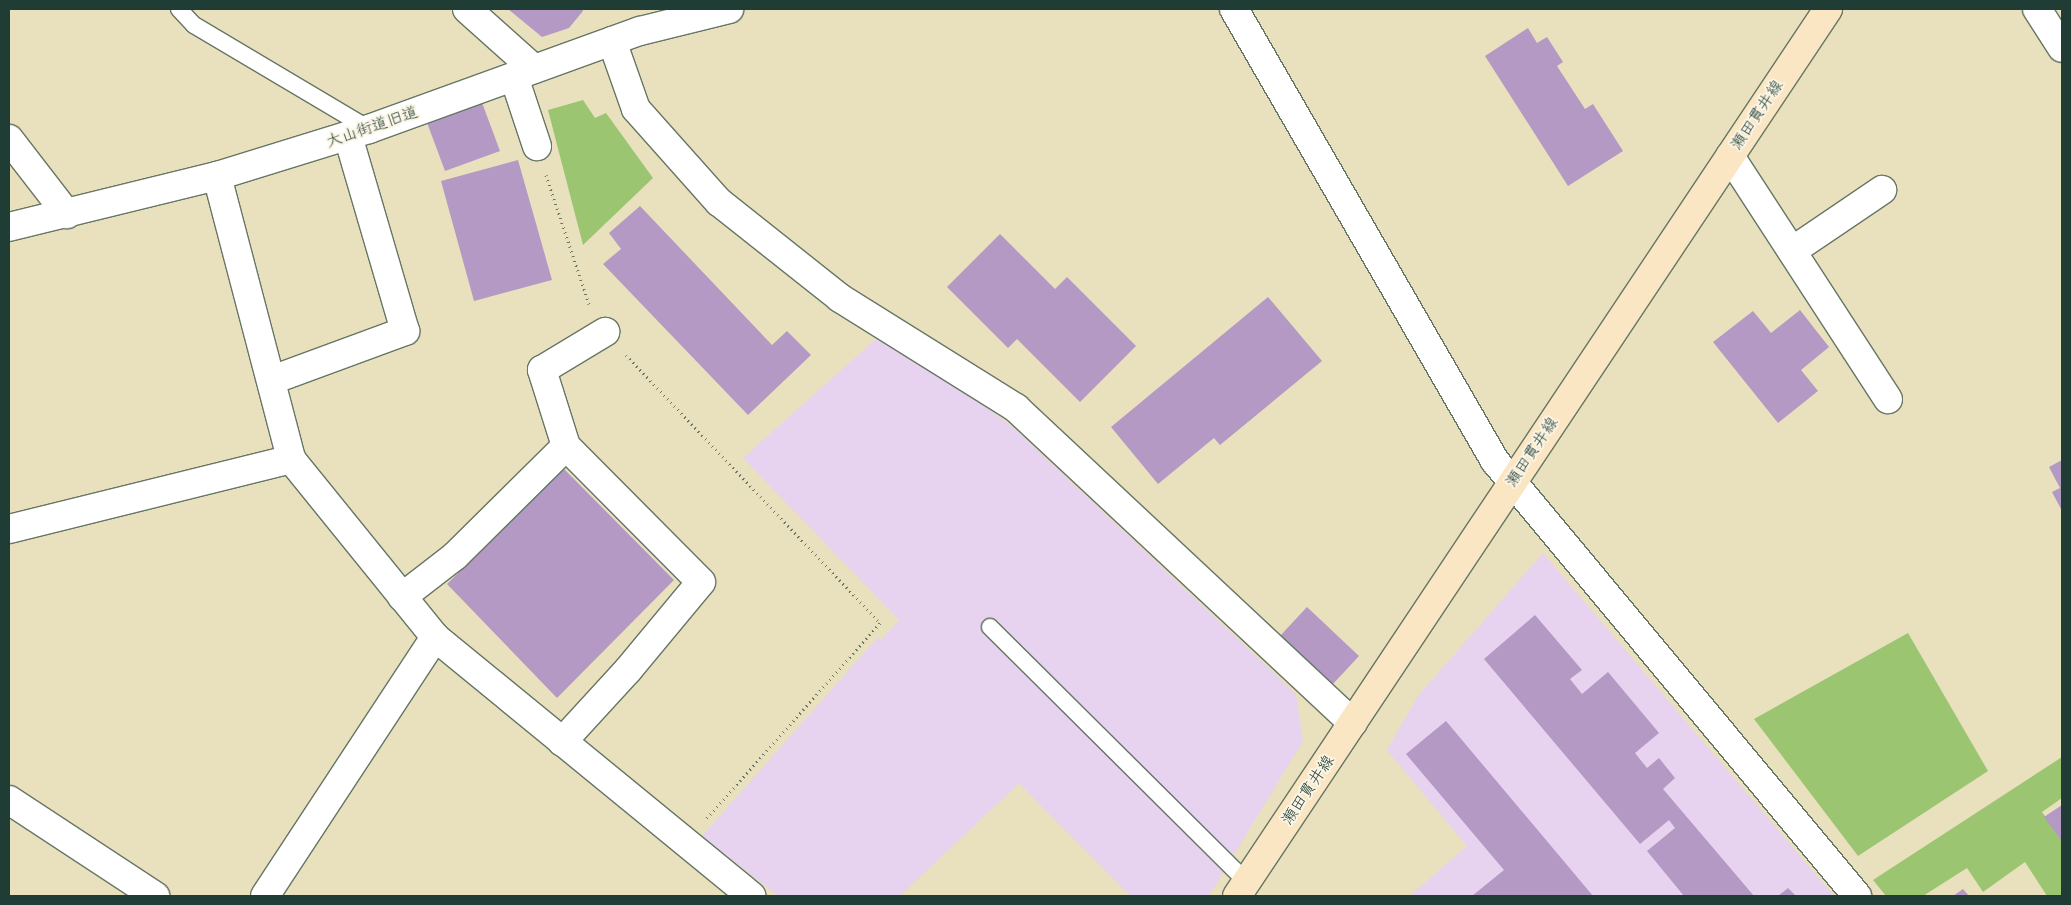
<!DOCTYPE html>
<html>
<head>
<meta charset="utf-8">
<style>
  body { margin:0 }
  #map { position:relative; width:2071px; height:905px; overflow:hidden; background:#e9e1be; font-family:"Architects Daughter","Klee One",sans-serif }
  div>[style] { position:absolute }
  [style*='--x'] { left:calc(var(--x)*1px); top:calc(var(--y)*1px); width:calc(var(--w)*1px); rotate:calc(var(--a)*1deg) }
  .built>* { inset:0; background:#e7d2ef }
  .green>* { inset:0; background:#9cc572 }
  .building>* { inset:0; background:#b399c3 }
  .path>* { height:3px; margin-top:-1.5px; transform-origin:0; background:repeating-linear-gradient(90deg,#667664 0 1px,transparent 0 5px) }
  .roads { filter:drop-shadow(1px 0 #667664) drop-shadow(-1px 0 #667664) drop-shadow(0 1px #667664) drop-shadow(0 -1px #667664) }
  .service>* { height:16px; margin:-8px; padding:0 8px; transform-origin:8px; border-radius:8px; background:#fff }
  .minor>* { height:28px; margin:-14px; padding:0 14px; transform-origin:14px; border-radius:14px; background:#fff }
  .tertiary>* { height:28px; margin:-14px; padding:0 14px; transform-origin:14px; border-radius:14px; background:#fff }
  .secondary>* { height:28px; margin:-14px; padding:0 14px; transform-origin:14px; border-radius:14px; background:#fbe6c4 }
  span { translate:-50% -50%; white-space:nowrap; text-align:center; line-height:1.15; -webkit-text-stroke:4px #fcf5e5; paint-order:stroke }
  .street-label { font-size:16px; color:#1f3d34 }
  .frame { position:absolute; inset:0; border:10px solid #1f3d34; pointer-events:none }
</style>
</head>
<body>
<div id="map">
  <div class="built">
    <div style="clip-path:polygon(876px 339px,960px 388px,1014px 428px,1296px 694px,1303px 741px,1209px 896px,1130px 896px,1019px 783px,900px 896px,778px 896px,702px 836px,878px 637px,881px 640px,899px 620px,743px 458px)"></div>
    <div style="clip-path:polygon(1543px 553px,1834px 896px,1410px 896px,1467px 846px,1387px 750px,1418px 696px)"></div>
  </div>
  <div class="green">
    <div style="clip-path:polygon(583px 100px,595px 118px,606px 113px,653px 178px,583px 245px,548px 110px)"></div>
    <div style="clip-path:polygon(1908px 633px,1988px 771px,1858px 856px,1754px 719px)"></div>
    <div style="clip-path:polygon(2062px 757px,2062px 798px,2042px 812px,2062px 839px,2062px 896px,2047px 896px,2025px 862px,1983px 892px,1967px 868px,1923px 896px,1886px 896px,1873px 880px)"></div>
  </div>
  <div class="building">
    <div style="clip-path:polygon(508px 9px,582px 9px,583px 11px,569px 28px,542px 37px)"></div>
    <div style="clip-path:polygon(1528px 28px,1537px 43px,1547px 37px,1563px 62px,1557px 66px,1585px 109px,1593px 104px,1623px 151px,1568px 186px,1485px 56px)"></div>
    <div style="clip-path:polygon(481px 100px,500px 151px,445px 171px,426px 120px)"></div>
    <div style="clip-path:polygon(518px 160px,552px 280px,474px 301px,441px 181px)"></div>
    <div style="clip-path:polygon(640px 206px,772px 345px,787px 331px,811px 355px,748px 415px,603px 264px,621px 249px,609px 233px)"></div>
    <div style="clip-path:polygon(1000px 234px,1055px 289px,1067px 277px,1136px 346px,1080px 402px,1017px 339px,1008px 348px,947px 287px)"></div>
    <div style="clip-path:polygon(1268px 297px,1322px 361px,1220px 445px,1214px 438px,1158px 484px,1111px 427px)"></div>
    <div style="clip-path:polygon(1800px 310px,1829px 347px,1801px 370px,1818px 391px,1778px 423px,1713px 342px,1753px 311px,1771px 333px)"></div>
    <div style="clip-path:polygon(2062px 460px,2062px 511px,2052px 492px,2060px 488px,2049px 467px)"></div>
    <div style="clip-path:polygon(564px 469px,674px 580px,557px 698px,447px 584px)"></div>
    <div style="clip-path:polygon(1307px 607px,1359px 656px,1332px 685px,1280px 636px)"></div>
    <div style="clip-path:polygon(1535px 615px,1582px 670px,1570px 679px,1582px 694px,1608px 672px,1659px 733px,1635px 753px,1647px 768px,1659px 758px,1675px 778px,1663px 789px,1754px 896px,1684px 896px,1647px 851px,1675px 828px,1669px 820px,1640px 844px,1484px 659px)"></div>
    <div style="clip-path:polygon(1446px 721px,1593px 896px,1472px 896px,1504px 870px,1406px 754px)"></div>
    <div style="clip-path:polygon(2062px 805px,2062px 839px,2061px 840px,2044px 817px)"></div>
    <div style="clip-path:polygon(1788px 888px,1796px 896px,1778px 896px)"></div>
    <div style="clip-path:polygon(1963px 889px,1969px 896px,1953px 896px)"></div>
  </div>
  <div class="path">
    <div style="--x:546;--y:175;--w:136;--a:71.6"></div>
    <div style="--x:626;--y:355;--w:369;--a:46.5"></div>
    <div style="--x:880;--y:623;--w:262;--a:131.6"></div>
  </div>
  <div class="roads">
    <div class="service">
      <div style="--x:179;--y:9;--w:22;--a:47"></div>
      <div style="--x:194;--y:25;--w:204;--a:30.7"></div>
      <div style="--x:990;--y:627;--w:362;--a:44.8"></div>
    </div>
    <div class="minor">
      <div style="--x:467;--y:9;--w:90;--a:41.8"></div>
      <div style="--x:1234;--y:9;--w:522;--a:60"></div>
      <div style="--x:1495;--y:461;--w:566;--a:50.23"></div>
      <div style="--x:612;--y:41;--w:72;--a:70.6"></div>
      <div style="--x:636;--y:109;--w:125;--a:48.3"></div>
      <div style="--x:719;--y:202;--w:154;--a:38.4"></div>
      <div style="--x:840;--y:298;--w:208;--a:32"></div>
      <div style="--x:1016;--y:408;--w:461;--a:43.1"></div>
      <div style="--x:514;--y:77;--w:73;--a:71.6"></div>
      <div style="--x:9;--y:139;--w:95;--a:52.3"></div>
      <div style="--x:1730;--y:156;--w:290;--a:57"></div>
      <div style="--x:217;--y:176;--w:293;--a:75.3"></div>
      <div style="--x:291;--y:459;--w:229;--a:51"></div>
      <div style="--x:435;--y:637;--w:409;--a:39.3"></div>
      <div style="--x:9;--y:227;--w:214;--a:-13.8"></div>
      <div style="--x:217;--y:176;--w:159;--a:-17.2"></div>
      <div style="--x:369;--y:129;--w:288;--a:-19.9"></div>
      <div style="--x:640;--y:31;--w:92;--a:-13.9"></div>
      <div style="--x:1792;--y:251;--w:109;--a:-34.1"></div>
      <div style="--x:272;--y:380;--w:142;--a:-20.2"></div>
      <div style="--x:405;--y:331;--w:203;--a:-106.3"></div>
      <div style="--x:9;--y:529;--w:291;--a:-13.9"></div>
      <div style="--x:402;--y:597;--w:67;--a:-37.7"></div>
      <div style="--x:455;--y:556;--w:156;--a:-44.7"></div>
      <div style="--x:562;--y:742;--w:98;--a:-47.5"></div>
      <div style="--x:628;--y:670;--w:114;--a:-50.3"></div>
      <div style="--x:701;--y:582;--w:192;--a:-134.8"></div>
      <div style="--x:566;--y:446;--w:80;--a:-107.5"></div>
      <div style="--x:542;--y:370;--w:74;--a:-31.1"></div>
      <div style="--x:9;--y:800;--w:175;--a:33.3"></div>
      <div style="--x:265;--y:896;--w:310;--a:-56.7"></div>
    </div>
    <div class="tertiary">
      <div style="--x:2037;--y:9;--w:46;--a:57.3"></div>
    </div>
    <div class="secondary">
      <div style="--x:1237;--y:896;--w:1066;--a:-56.32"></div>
    </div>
  </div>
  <div class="street-label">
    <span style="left:1757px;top:115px;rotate:-56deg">瀬田貫井線</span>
    <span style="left:372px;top:127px;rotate:-19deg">大山街道旧道</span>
    <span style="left:1532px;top:452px;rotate:-56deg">瀬田貫井線</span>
    <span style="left:1308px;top:790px;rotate:-56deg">瀬田貫井線</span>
  </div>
  <div class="frame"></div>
</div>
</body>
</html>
